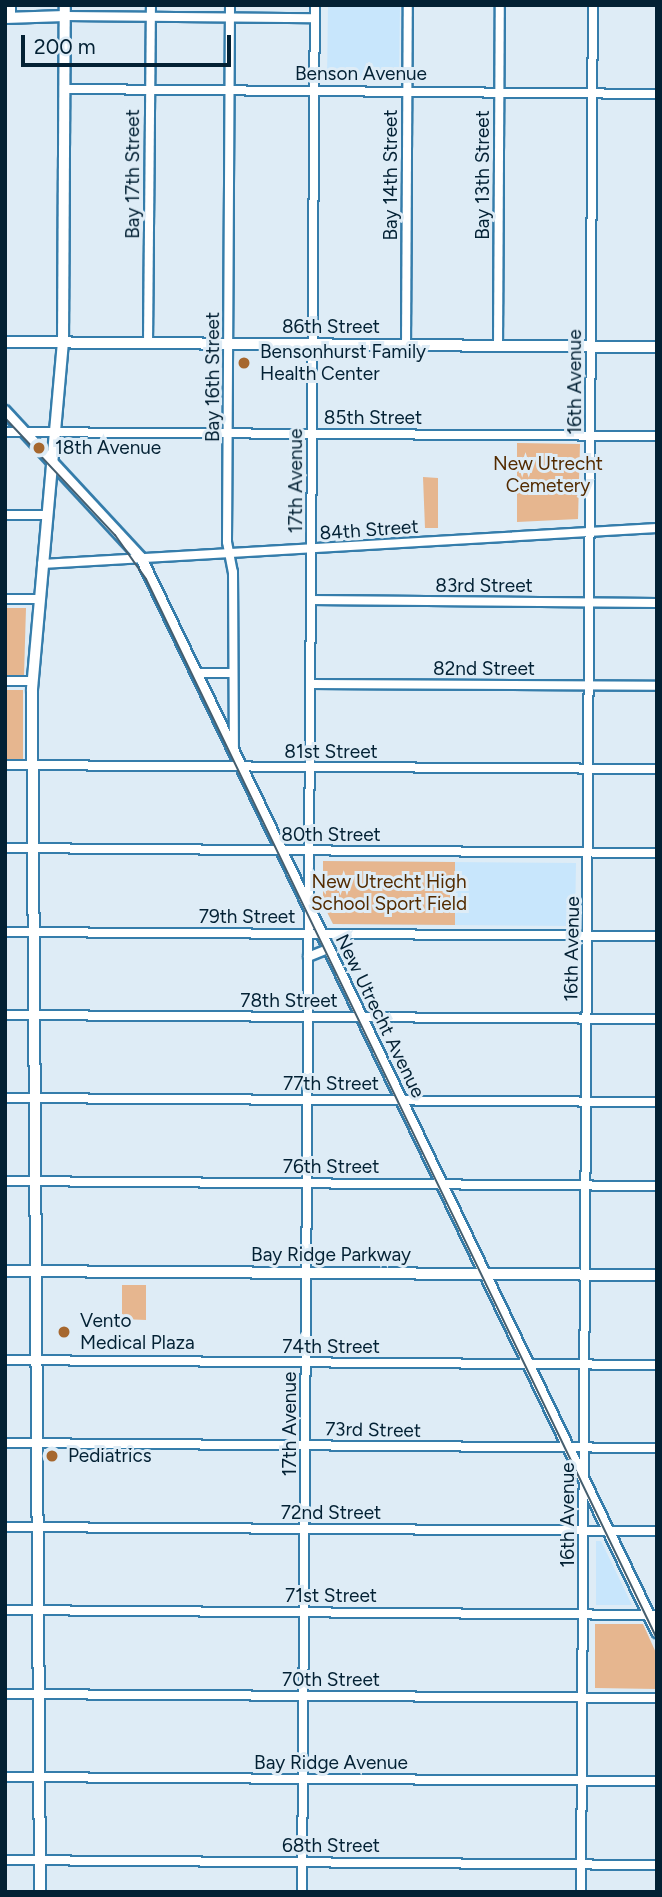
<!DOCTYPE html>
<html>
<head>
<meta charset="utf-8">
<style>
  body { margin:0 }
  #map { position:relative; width:662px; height:1897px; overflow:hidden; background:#deecf6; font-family:Figtree,sans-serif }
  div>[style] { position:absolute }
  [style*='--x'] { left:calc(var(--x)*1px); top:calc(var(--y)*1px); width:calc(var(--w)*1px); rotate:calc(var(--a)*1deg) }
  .built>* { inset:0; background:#c8e6fc }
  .green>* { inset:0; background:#e6b68f }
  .roads { filter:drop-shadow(2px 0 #357dab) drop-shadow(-2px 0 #357dab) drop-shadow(0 2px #357dab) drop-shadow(0 -2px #357dab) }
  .street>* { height:8px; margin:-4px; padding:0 4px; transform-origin:4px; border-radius:4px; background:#fff }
  .secondary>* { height:10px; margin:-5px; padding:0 5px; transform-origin:5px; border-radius:5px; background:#fff }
  .rail>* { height:2px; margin:-1px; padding:0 1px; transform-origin:1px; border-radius:1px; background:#455e6e }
  .dots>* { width:19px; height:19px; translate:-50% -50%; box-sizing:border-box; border:4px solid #deecf6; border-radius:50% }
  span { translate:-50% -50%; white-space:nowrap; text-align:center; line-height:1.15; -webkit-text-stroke:6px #deecf6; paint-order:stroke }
  .street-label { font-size:19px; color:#032134 }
  .poi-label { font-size:19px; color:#032134 }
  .left { translate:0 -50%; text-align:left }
  .park-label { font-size:19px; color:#532b00 }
  .frame { position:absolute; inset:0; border:7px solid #032134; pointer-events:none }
  .scale { position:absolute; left:21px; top:35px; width:210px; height:32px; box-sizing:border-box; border:4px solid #032134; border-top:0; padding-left:9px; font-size:21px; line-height:24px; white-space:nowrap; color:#032134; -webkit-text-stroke:5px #deecf6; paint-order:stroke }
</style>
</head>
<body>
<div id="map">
  <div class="built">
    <div style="clip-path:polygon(328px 5px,400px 5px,399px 80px,327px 79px)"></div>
    <div style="clip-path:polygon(323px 861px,576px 863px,575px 926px,333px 924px,323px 904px)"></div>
    <div style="clip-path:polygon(596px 1541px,601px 1541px,632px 1605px,596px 1605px)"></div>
  </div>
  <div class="green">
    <div style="clip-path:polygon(517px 443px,580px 444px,578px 519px,517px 522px)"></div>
    <div style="clip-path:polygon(423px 477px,438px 478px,438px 528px,425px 528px)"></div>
    <div style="clip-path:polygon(5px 608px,26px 608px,24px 675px,5px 675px)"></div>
    <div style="clip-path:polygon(5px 690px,23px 690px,23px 759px,5px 759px)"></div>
    <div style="clip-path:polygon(323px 861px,455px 862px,455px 925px,333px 924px,323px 904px)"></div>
    <div style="clip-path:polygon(122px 1285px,146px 1285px,146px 1320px,122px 1319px)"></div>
    <div style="clip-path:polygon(595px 1624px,643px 1624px,657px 1655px,657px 1689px,595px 1688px)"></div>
  </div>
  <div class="roads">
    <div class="street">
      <div style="--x:11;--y:5;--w:13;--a:90"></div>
      <div style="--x:230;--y:5;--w:537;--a:90.32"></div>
      <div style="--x:227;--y:542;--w:31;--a:79"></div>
      <div style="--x:233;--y:572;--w:177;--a:89.7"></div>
      <div style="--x:65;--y:16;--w:250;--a:0.5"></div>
      <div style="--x:65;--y:89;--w:592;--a:0.48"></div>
      <div style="--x:148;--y:343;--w:338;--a:-89.5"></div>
      <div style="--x:406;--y:345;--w:340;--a:-89.7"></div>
      <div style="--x:498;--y:346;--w:341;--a:-89.7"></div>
      <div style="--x:5;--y:432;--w:652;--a:0.35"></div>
      <div style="--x:5;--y:515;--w:41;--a:0"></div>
      <div style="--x:42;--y:564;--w:616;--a:-3.35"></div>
      <div style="--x:5;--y:599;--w:33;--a:0"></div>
      <div style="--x:311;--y:600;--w:346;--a:0.5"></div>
      <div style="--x:197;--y:673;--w:36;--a:0"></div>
      <div style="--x:5;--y:681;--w:27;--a:0"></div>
      <div style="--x:311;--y:684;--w:346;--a:0.3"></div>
      <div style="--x:5;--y:765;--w:652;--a:0.35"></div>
      <div style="--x:5;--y:848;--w:652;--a:0.44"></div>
      <div style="--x:5;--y:932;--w:652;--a:0.35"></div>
      <div style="--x:308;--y:957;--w:22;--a:-22"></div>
      <div style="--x:5;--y:1015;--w:652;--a:0.35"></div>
      <div style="--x:5;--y:1098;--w:652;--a:0.35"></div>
      <div style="--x:5;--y:1181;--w:652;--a:0.44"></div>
      <div style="--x:5;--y:1360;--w:652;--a:0.44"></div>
      <div style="--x:5;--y:1443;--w:652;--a:0.44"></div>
      <div style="--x:5;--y:1527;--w:652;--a:0.35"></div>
      <div style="--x:5;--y:1610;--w:652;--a:0.44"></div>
      <div style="--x:5;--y:1694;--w:652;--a:0.35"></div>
      <div style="--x:5;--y:1777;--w:652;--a:0.35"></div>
      <div style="--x:5;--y:1860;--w:652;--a:0.44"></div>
      <div style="--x:302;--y:1892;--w:1887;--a:-89.61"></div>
      <div style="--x:581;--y:1892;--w:1887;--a:-89.64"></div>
    </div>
    <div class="secondary">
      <div style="--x:5;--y:18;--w:60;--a:-1.9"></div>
      <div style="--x:5;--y:342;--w:652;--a:0.44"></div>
      <div style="--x:5;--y:411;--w:200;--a:47.2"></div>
      <div style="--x:141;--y:558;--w:1192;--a:64.34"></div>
      <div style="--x:5;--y:1271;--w:652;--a:0.35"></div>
      <div style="--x:40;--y:1892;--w:1203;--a:-90.38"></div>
      <div style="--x:32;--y:689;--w:347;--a:-84.9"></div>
      <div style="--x:63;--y:343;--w:338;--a:-89.7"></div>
    </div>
  </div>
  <div class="rail">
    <div style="--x:5;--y:418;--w:161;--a:46.8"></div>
    <div style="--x:115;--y:535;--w:54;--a:54.8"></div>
    <div style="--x:146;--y:579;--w:1177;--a:64.26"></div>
  </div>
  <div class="dots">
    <div style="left:244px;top:363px;background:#a6672e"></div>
    <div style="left:39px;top:448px;background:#a6672e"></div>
    <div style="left:64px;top:1332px;background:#a6672e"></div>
    <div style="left:52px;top:1456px;background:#a6672e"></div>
  </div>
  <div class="street-label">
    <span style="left:361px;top:74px">Benson Avenue</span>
    <span style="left:133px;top:174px;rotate:-90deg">Bay 17th Street</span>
    <span style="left:391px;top:175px;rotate:-90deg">Bay 14th Street</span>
    <span style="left:483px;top:175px;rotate:-90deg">Bay 13th Street</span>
    <span style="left:331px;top:327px">86th Street</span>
    <span style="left:213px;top:377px;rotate:-90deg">Bay 16th Street</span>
    <span style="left:575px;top:382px;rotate:-90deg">16th Avenue</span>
    <span style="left:373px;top:418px">85th Street</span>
    <span style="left:296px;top:481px;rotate:-90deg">17th Avenue</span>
    <span style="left:369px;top:530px;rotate:-4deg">84th Street</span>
    <span style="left:484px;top:586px">83rd Street</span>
    <span style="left:484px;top:669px">82nd Street</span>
    <span style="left:331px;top:752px">81st Street</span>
    <span style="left:331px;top:835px">80th Street</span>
    <span style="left:247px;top:917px">79th Street</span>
    <span style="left:572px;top:949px;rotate:-89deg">16th Avenue</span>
    <span style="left:289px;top:1001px">78th Street</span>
    <span style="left:380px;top:1016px;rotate:64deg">New Utrecht Avenue</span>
    <span style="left:331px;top:1084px">77th Street</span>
    <span style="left:331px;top:1167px">76th Street</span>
    <span style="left:331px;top:1255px">Bay Ridge Parkway</span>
    <span style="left:331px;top:1347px">74th Street</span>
    <span style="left:290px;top:1424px;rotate:-90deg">17th Avenue</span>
    <span style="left:373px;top:1430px;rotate:1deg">73rd Street</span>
    <span style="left:331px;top:1513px">72nd Street</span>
    <span style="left:568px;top:1515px;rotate:-90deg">16th Avenue</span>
    <span style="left:331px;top:1596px">71st Street</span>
    <span style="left:331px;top:1680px">70th Street</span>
    <span style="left:331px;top:1763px">Bay Ridge Avenue</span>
    <span style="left:331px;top:1846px">68th Street</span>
  </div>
  <div class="poi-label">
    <span class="left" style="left:260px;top:363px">Bensonhurst Family<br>Health Center</span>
    <span class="left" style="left:55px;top:448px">18th Avenue</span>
    <span class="left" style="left:80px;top:1332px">Vento<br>Medical Plaza</span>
    <span class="left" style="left:68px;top:1456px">Pediatrics</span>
  </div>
  <div class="park-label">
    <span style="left:548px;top:475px">New Utrecht<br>Cemetery</span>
    <span style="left:389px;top:893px">New Utrecht High<br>School Sport Field</span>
  </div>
  <div class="frame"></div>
  <div class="scale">200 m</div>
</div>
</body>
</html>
